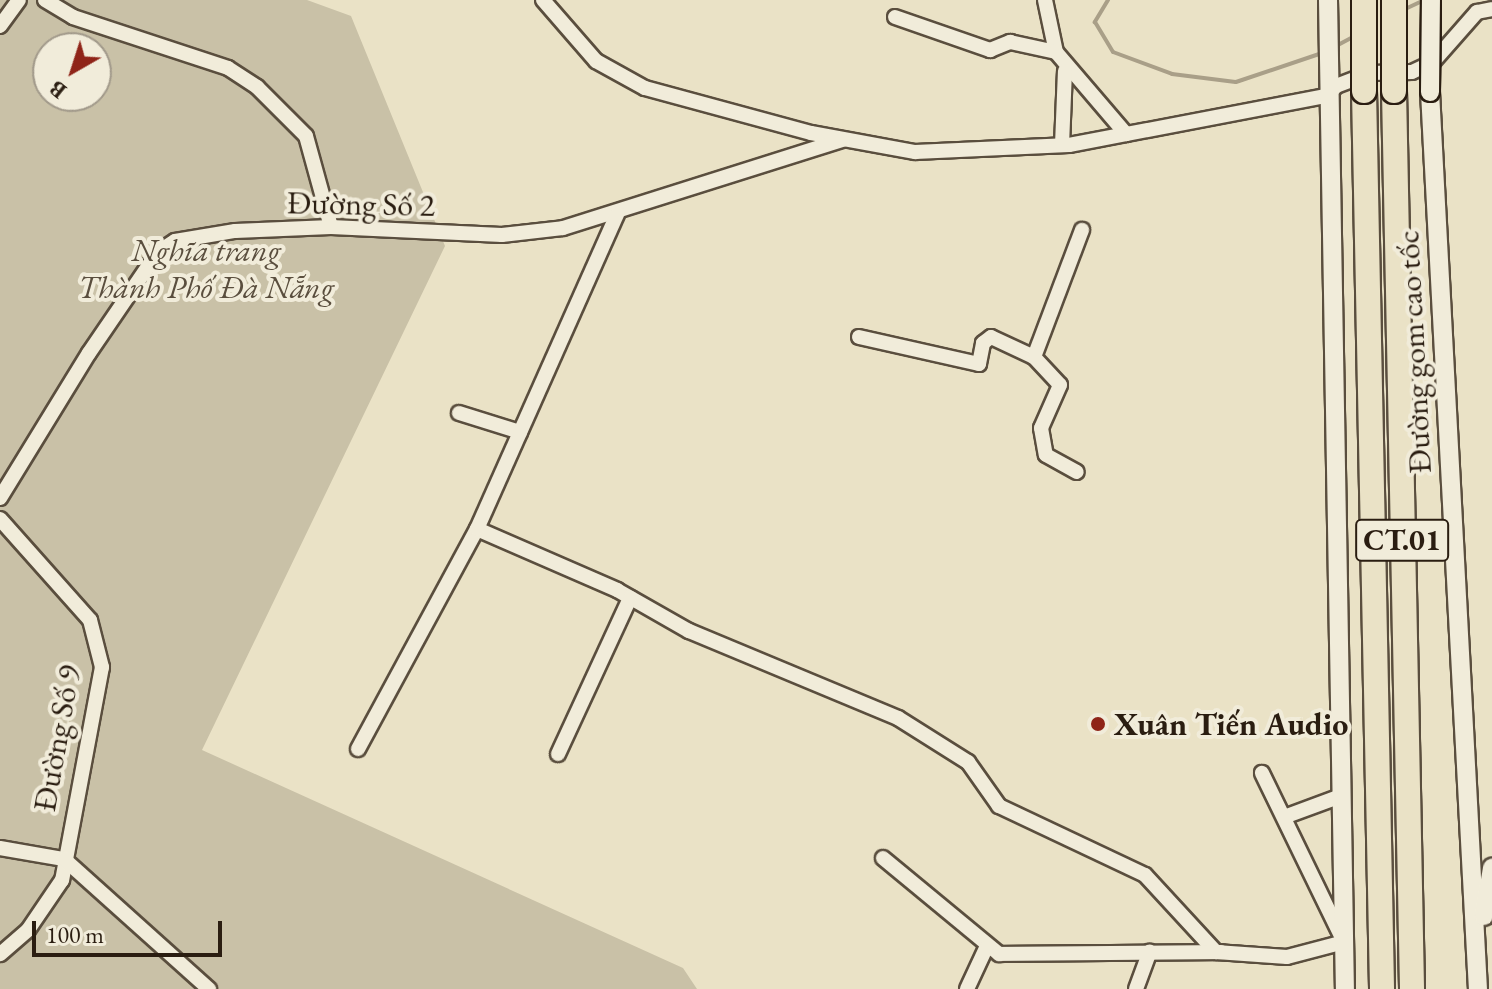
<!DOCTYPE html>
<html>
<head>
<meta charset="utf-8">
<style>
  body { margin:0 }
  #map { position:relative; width:1492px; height:989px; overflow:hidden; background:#eae2c6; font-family:"EB Garamond",serif }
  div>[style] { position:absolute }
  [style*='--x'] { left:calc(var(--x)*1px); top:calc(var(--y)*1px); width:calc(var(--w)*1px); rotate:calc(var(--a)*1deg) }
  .green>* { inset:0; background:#c9c1a7 }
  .stream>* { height:4px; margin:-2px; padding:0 2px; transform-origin:2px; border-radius:2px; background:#a99f88 }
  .roads { filter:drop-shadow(2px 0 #5a4e3e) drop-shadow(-2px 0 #5a4e3e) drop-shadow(0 2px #5a4e3e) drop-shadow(0 -2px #5a4e3e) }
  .street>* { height:14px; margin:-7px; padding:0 7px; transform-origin:7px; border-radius:7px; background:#f1ecda }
  .secondary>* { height:18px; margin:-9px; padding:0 9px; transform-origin:9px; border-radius:9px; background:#f1ecda }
  .highway>* { height:24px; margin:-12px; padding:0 12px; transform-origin:12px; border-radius:12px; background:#eae2c6 }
  .bridges { filter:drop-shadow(2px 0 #2a1d11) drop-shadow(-2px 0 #2a1d11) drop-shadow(0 2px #2a1d11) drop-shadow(0 -2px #2a1d11) }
  .secondary-bridge>* { height:18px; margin:-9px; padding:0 9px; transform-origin:9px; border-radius:9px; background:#f1ecda }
  .highway-bridge>* { height:24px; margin:-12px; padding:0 12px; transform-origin:12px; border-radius:12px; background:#eae2c6 }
  .dots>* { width:22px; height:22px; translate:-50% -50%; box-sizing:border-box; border:4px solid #f1ecda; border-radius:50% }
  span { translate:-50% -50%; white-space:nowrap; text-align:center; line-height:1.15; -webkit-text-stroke:8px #f1ecda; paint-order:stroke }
  .shield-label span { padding:2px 6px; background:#f1ecda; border:2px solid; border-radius:6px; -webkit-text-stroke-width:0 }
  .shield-label { font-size:30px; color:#2a1d11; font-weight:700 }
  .street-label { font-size:32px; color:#2a1d11 }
  .park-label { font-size:32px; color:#5a4e3e; font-style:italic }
  .poi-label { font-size:32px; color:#2a1d11; font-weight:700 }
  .left { translate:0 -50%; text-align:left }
  .north { position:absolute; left:32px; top:32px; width:80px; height:80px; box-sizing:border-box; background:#f1ecda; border:2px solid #a1998a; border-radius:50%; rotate:219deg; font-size:22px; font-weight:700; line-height:32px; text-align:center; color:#2a1d11 }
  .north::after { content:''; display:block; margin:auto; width:28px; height:36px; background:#8f2418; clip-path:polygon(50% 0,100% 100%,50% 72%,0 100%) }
  .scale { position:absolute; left:32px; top:921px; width:190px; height:36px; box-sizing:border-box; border:4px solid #2a1d11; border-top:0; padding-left:10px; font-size:24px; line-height:28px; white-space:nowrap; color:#2a1d11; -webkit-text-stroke:6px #f1ecda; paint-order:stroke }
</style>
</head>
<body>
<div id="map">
  <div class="green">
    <div style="clip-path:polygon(evenodd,0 0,307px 0,351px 16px,445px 246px,202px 750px,683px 968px,697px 989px,0 989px,0 0,48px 48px,96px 48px,96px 96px,48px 96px,48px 48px)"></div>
  </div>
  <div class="stream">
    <div style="--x:1108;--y:0;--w:26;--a:121"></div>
    <div style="--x:1095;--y:22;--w:35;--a:59"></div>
    <div style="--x:1113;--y:52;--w:63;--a:20.4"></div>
    <div style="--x:1172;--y:74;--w:64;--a:7.1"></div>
    <div style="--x:1236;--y:82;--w:94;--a:-18.6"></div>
    <div style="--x:1403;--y:10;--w:23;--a:-25"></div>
    <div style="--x:1336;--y:46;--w:24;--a:-28"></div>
  </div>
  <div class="roads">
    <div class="street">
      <div style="--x:45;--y:0;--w:33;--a:31"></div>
      <div style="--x:73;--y:17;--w:163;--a:18.2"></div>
      <div style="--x:228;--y:68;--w:35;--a:33"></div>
      <div style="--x:257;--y:87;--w:69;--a:45"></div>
      <div style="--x:306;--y:136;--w:94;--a:74.6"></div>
      <div style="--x:543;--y:0;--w:81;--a:49"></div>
      <div style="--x:596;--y:61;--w:56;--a:28.9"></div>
      <div style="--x:645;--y:88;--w:172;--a:15.2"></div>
      <div style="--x:811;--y:133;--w:106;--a:10.4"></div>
      <div style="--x:915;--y:152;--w:154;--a:-2.6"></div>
      <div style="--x:1069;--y:145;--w:263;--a:-10.8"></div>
      <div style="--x:1327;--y:96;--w:13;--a:-48"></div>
      <div style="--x:1336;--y:86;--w:36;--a:-21"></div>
      <div style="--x:1370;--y:73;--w:42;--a:-1.4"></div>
      <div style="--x:1412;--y:72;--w:23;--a:-25"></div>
      <div style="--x:1433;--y:62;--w:67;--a:-48.7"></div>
      <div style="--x:1477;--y:12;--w:15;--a:-11"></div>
      <div style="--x:1045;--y:0;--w:53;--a:78.1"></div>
      <div style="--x:895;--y:17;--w:101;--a:19.2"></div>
      <div style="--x:990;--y:50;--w:22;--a:-22"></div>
      <div style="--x:1010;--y:42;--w:47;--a:12.3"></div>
      <div style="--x:1056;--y:52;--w:108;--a:49.5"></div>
      <div style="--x:0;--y:26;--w:32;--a:-54"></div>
      <div style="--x:1062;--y:145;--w:74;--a:-87.7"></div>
      <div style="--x:859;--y:337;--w:123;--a:12.7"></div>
      <div style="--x:979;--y:364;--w:21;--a:-79"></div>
      <div style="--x:983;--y:343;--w:10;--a:-37"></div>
      <div style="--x:991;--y:337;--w:47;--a:24.9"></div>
      <div style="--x:1034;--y:357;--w:38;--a:47"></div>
      <div style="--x:1060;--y:385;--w:47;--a:113.8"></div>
      <div style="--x:1041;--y:428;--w:27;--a:80"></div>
      <div style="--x:1046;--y:455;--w:35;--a:29"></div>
      <div style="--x:1034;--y:357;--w:136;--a:-69.3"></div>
      <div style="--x:459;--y:413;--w:64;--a:17.3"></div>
      <div style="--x:0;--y:498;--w:170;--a:-58.5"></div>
      <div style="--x:89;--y:353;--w:122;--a:-55.7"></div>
      <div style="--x:158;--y:252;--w:20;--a:-33"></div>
      <div style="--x:175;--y:241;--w:61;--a:-9.5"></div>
      <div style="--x:235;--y:231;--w:96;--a:-2.4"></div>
      <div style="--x:331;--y:227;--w:171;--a:2.7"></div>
      <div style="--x:502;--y:235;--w:61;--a:-6.5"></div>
      <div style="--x:563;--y:228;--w:293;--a:-17.5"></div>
      <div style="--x:0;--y:519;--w:135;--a:48.3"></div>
      <div style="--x:90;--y:620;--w:49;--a:75.7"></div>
      <div style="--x:102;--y:667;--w:217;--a:100.6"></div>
      <div style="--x:62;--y:880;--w:60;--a:124.2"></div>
      <div style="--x:28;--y:930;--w:37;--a:139"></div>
      <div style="--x:477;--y:529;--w:153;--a:23.5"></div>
      <div style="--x:617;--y:590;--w:83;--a:29.7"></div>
      <div style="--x:689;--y:631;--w:226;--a:22.6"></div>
      <div style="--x:898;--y:718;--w:83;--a:32.2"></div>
      <div style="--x:968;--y:762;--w:54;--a:54.8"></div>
      <div style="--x:999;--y:806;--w:161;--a:25.3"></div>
      <div style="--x:1145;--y:875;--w:105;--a:47.3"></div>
      <div style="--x:1216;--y:952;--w:71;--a:4"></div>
      <div style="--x:1287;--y:957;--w:59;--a:-14.7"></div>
      <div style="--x:1344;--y:942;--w:188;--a:-115.9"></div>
      <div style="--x:358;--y:749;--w:250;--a:-61.6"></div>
      <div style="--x:477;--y:529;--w:345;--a:-66"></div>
      <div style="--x:558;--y:754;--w:172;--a:-65.2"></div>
      <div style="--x:1284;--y:817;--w:61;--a:-20.2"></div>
      <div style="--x:0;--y:848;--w:65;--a:9.8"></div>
      <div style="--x:64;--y:859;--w:195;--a:41.9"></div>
      <div style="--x:883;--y:858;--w:151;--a:39.6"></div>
      <div style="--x:999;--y:954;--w:222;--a:-0.5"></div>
      <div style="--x:967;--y:989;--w:45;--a:-65.1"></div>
      <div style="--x:1136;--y:989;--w:40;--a:-69.8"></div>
    </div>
    <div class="secondary">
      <div style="--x:1328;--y:0;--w:989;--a:89.02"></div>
      <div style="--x:1430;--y:92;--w:898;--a:86.94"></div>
      <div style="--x:1484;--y:916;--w:49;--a:-80.5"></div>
    </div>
    <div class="highway">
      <div style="--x:1364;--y:91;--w:898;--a:88.85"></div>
      <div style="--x:1394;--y:91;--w:898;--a:88.85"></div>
    </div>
  </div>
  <div class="bridges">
    <div class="secondary-bridge">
      <div style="--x:1430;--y:92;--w:92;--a:-89.4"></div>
    </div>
    <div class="highway-bridge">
      <div style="--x:1364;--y:91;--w:91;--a:-90"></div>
      <div style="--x:1394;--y:91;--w:91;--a:-90"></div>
    </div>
  </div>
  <div class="dots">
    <div style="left:1098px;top:724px;background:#8f2418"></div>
  </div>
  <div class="shield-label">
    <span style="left:1402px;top:540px">CT.01</span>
  </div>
  <div class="street-label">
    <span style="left:361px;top:204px;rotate:1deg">Đường Số 2</span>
    <span style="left:1414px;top:352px;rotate:-93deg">Đường gom cao tốc</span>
    <span style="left:57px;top:738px;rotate:-80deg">Đường Số 9</span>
  </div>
  <div class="park-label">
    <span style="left:206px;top:269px">Nghĩa trang<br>Thành Phố Đà Nẵng</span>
  </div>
  <div class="poi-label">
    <span class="left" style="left:1114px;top:724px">Xuân Tiến Audio</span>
  </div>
  <div class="north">B</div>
  <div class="scale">100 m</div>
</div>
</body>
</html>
